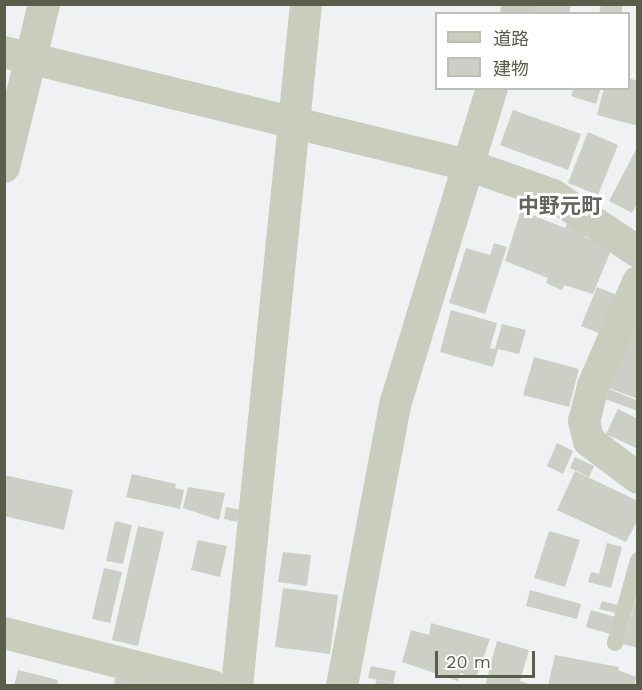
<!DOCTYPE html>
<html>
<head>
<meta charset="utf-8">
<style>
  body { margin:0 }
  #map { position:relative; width:642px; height:690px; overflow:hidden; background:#f0f1f2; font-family:"Work Sans","Noto Sans JP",sans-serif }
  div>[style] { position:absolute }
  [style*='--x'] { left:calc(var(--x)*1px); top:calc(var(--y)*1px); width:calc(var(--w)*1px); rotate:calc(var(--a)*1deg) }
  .building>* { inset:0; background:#cdcfc7 }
  .lane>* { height:16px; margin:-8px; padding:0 8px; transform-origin:8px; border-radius:8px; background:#caccbd }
  .street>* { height:32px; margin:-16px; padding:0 16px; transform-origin:16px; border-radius:16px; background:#caccbd }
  span { translate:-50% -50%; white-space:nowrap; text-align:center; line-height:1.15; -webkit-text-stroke:6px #fff; paint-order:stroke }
  .quarter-label { font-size:21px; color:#63655d; font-weight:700 }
  .frame { position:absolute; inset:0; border:6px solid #5a5d49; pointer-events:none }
  .legend { position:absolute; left:435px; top:12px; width:195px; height:78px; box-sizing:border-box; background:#fff; border:2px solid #bdbeb6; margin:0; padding:8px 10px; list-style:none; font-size:18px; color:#5a5d49 }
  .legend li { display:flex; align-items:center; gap:12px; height:30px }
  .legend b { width:30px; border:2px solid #bdbeb6 }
  .scale { position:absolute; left:435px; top:651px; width:100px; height:27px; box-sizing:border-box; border:3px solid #5a5d49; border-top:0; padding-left:8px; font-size:18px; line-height:21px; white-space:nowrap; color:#5a5d49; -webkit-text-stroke:4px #fff; paint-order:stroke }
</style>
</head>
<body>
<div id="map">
  <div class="building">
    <div style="clip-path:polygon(534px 4px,571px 4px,569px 14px,532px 14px)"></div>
    <div style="clip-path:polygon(601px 4px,623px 4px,621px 14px,599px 14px)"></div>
    <div style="clip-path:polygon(628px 78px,638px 81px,638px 126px,597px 115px,604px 88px,628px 88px)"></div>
    <div style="clip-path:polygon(574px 88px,601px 88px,596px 104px,571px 96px)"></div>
    <div style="clip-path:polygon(513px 110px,581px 134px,568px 170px,500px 145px)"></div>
    <div style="clip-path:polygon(588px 132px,618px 145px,598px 195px,568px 183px)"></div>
    <div style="clip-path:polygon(638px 146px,638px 202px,632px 213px,609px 201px)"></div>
    <div style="clip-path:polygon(525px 212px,565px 228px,567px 224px,587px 232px,585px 237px,612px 248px,593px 294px,564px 285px,562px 290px,546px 283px,548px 278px,505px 261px,520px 213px)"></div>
    <div style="clip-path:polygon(494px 243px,507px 247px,485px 314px,449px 303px,466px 248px,490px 255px)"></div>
    <div style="clip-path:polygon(597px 287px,617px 295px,601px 334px,581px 326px)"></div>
    <div style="clip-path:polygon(451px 310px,497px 323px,490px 348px,495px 349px,502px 324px,526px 330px,519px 354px,498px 349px,493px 367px,440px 352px)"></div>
    <div style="clip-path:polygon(635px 324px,638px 325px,638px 399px,609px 388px)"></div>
    <div style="clip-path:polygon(534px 357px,579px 369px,569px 407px,523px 395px)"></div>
    <div style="clip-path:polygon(609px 389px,638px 401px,638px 411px,605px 399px)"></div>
    <div style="clip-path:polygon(618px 409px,638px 419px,638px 449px,606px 434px)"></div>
    <div style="clip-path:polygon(557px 443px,573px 451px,563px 474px,547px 466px)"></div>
    <div style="clip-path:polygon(575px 457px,594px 466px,589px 477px,570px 468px)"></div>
    <div style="clip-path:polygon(575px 471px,638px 501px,638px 519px,626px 542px,557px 510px)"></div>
    <div style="clip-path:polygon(132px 474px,176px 484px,175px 488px,184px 490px,180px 509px,126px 497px)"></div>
    <div style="clip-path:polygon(4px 475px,73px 490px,64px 530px,4px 516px)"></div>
    <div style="clip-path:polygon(188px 487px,225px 493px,219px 520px,183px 508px)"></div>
    <div style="clip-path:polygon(226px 507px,240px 510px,237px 522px,224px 519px)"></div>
    <div style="clip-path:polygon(115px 521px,132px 525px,123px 564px,106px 561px)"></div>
    <div style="clip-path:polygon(138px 526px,164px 532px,138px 646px,112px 640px)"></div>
    <div style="clip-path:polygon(549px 531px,580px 540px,565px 587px,534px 578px)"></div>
    <div style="clip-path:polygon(198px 540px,227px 546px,220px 577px,191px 570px)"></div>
    <div style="clip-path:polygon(607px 543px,622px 547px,611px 588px,588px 582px,591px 572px,599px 574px)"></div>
    <div style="clip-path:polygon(283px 552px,311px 555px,307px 586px,278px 582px)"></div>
    <div style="clip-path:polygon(104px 568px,122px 572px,110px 623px,92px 619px)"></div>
    <div style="clip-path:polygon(283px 588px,338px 595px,330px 654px,275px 647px)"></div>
    <div style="clip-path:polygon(530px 590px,581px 604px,577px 619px,526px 606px)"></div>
    <div style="clip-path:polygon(637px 595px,638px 595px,638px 648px,623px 644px)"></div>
    <div style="clip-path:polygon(602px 601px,618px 605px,616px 613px,599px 609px)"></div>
    <div style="clip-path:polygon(591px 610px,615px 617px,610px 634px,586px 627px)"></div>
    <div style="clip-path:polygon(431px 623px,490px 639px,476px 678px,460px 673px,458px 681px,402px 662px,411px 630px,429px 635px)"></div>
    <div style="clip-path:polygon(497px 641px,529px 650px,520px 681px,535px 686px,485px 686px)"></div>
    <div style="clip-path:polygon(555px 655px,619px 667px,618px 670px,636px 677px,634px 686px,548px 686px)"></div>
    <div style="clip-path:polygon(371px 666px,396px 671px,393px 683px,368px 678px)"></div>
    <div style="clip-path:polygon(18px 670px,58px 680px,57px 686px,14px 686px)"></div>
    <div style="clip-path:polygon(115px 678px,164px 684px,164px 686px,114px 686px)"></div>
    <div style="clip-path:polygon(376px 680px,397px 684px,396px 686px,375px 686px)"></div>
  </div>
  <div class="lane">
    <div style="--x:615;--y:643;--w:86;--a:-74.5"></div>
  </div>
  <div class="street">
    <div style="--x:516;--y:14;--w:10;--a:-73"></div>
    <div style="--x:4;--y:52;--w:478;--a:13.7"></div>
    <div style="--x:468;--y:165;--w:90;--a:19.4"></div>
    <div style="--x:553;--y:195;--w:102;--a:33.8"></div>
    <div style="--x:4;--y:167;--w:168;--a:-76.2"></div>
    <div style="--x:638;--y:282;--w:113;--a:113.4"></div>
    <div style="--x:593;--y:386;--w:36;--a:104"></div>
    <div style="--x:584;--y:421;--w:21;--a:76"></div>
    <div style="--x:589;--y:441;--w:61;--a:37.1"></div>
    <div style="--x:4;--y:633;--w:215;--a:14.3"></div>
    <div style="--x:237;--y:686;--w:685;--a:-84.22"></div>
    <div style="--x:342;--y:686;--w:286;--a:-79.3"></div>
    <div style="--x:395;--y:405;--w:332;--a:-73"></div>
  </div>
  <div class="quarter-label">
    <span style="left:560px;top:206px">中野元町</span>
  </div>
  <div class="frame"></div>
  <ul class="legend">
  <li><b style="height:8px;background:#caccbd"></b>道路</li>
  <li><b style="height:16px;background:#cdcfc7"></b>建物</li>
  </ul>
  <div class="scale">20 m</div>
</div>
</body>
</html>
